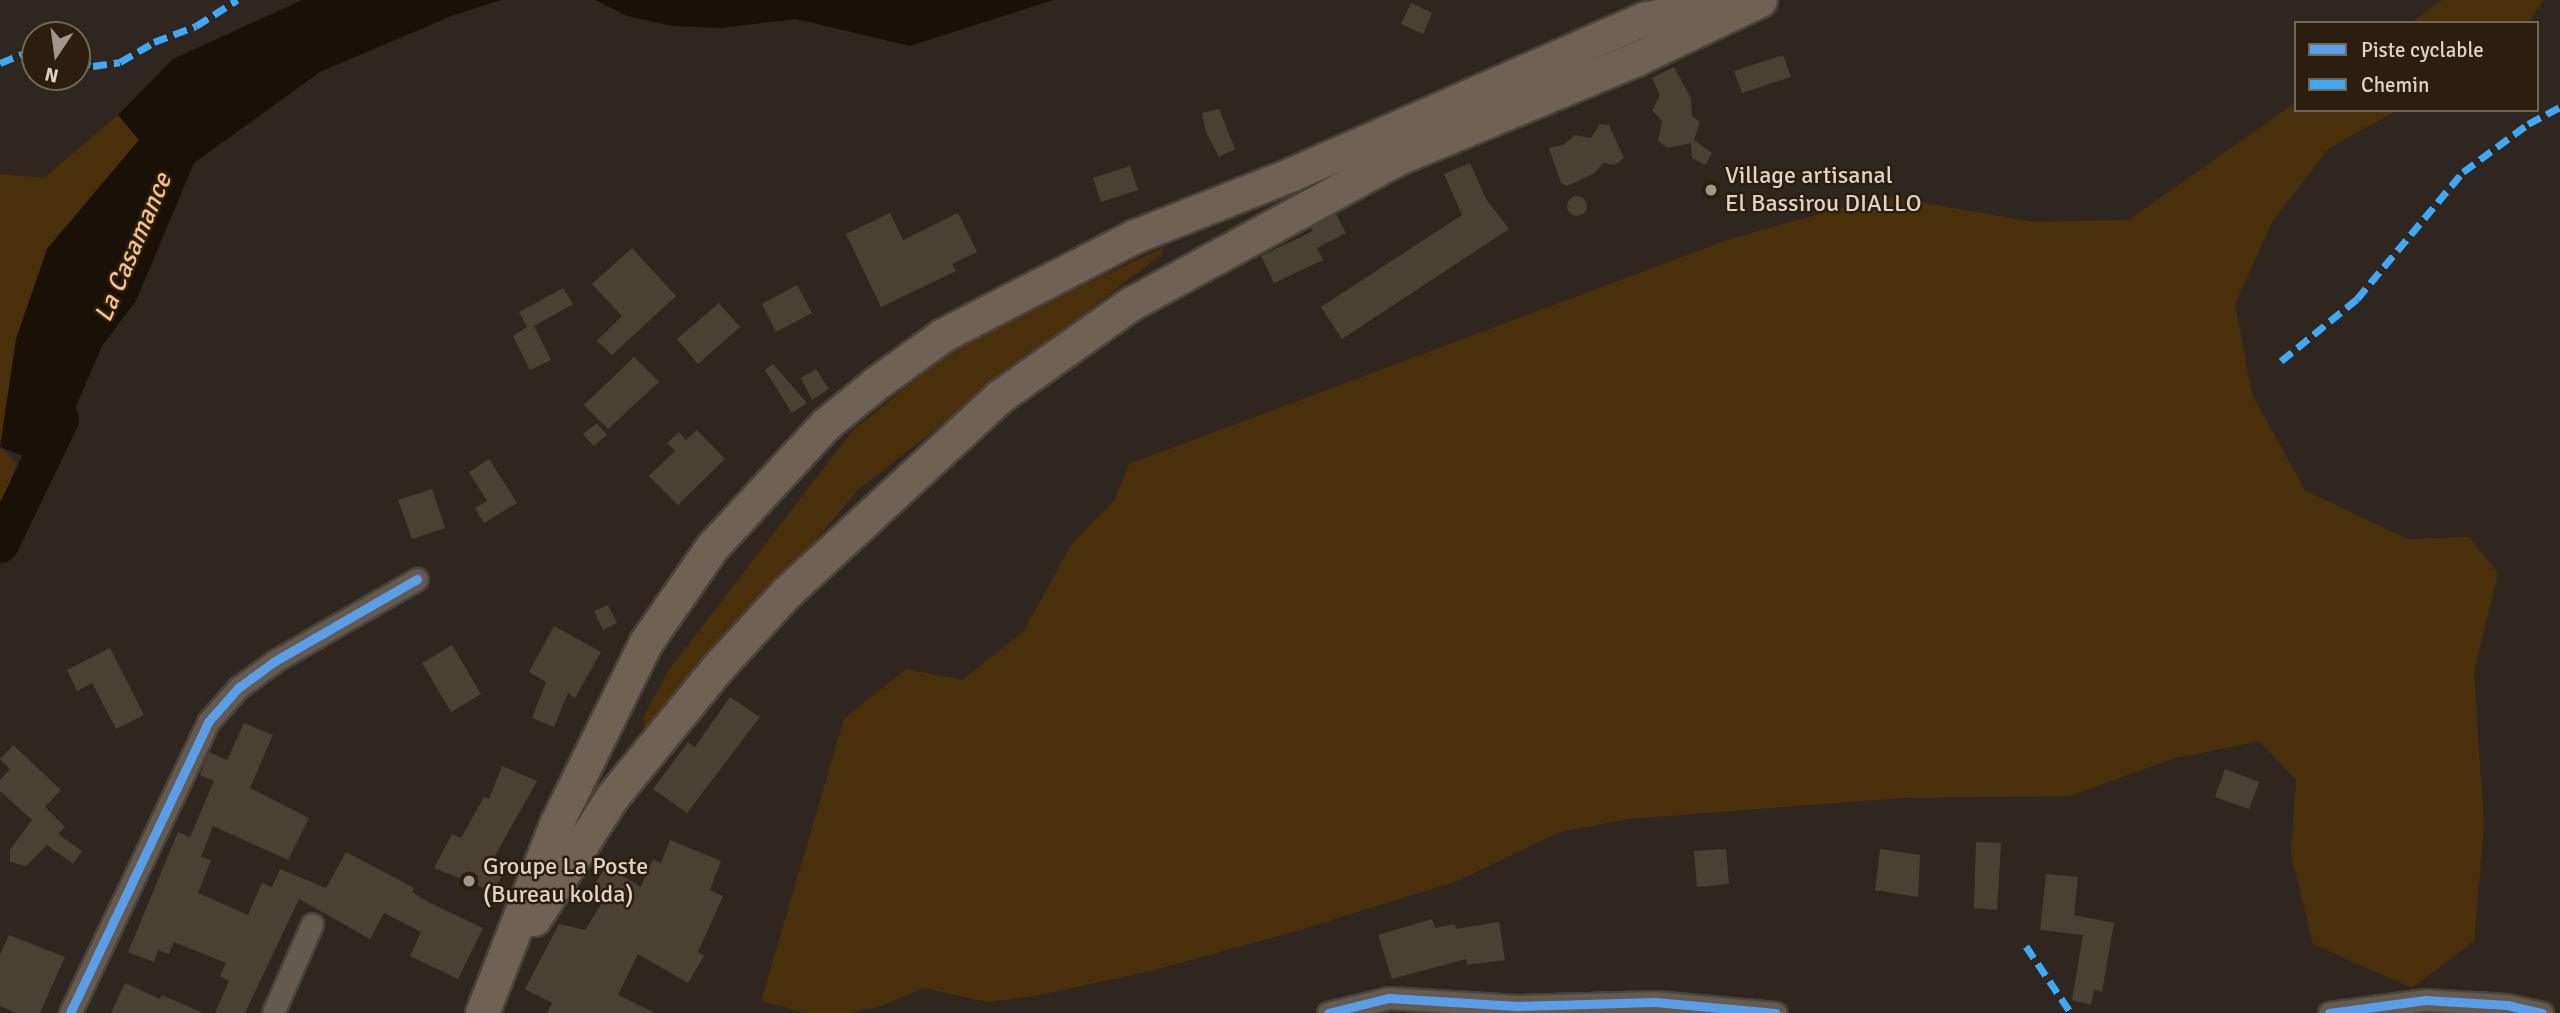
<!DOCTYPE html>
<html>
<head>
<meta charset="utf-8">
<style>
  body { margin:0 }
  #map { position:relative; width:2560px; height:1013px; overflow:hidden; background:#2f271f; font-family:Signika,sans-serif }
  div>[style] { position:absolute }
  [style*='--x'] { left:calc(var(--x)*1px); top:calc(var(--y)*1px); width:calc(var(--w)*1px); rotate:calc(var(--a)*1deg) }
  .green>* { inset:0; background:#4a2f0b }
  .water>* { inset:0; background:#191007 }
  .river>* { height:37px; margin:-18.5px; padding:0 18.5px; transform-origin:18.5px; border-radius:18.5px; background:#191007 }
  .building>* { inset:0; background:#4a4034 }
  .round { border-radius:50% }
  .roads { filter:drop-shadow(2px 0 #49433c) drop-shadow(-2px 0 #49433c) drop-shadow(0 2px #49433c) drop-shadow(0 -2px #49433c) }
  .street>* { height:21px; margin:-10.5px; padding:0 10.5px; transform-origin:10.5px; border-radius:10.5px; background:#645a50 }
  .primary>* { height:33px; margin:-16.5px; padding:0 16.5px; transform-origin:16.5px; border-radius:16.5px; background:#6f6255 }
  .quiet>* { height:7px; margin-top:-3.5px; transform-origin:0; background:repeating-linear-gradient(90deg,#3fa9f5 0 14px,transparent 0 21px) }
  .cycleway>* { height:9px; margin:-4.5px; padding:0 4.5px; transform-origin:4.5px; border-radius:4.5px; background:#5a9eea }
  .dots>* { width:19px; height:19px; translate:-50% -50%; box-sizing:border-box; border:4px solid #2b1e0e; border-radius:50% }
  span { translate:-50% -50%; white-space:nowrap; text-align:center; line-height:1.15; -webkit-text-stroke:5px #2b1e0e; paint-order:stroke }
  .poi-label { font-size:24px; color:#dcd3c9 }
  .left { translate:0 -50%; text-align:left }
  .water-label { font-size:26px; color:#f5c189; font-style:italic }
  .legend { position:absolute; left:2294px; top:21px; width:245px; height:91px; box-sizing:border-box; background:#2b1e0e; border:2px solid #726659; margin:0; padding:9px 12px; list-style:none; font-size:21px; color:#dcd3c9 }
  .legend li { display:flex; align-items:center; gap:14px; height:35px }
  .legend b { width:35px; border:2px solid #726659 }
  .north { position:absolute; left:21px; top:21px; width:70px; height:70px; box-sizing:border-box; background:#2b1e0e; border:2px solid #726659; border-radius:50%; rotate:193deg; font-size:19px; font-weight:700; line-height:28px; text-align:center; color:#dcd3c9 }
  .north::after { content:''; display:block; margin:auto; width:24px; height:32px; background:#9f978e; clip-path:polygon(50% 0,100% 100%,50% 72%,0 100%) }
</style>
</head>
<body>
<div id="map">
  <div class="green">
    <div style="clip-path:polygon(2442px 0,2544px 0,2528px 23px,2411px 23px)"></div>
    <div style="clip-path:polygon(2296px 102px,2296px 110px,2398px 110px,2329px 148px,2272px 222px,2235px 304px,2252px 395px,2305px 490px,2407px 539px,2469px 537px,2498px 573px,2474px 671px,2484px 825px,2474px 941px,2412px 988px,2313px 944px,2291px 854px,2296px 780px,2259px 741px,2172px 759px,2070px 796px,1901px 798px,1629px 819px,1560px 832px,1457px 881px,1300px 930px,1147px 972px,1029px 997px,987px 1002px,924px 988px,881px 1006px,848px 1013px,806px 1013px,761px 1001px,844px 719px,906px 669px,962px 680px,1023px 632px,1071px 545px,1115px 499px,1129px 464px,1730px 239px,1884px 196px,2034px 222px,2129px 220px)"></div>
    <div style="clip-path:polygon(118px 115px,139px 140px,47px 249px,0 447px,17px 463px,0 510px,0 174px,44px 178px)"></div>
    <div style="clip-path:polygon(1162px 248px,1163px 253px,859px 489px,647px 740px,643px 718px,668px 671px,853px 430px,963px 341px)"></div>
  </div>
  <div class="water">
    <div style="clip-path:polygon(302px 0,501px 0,454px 15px,320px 72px,194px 163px,136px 301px,102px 346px,71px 418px,57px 469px,0 447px,16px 339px,47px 249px,139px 140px,118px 115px,173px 59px)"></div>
    <div style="clip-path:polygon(595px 0,1053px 0,910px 46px,796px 19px,721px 28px,673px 26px,627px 16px)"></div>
  </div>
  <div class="river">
    <div style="--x:0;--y:544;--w:139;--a:-64.4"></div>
  </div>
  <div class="building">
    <div style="clip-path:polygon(1411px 3px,1432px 13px,1423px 34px,1401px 24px)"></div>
    <div style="clip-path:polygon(1783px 55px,1791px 77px,1742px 93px,1734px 71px)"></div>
    <div style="clip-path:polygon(1674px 67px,1691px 98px,1692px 116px,1700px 122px,1694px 140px,1712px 153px,1705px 165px,1692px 158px,1691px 143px,1668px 148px,1658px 141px,1662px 121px,1652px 110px,1660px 95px,1652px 78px)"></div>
    <div style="clip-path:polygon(1219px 109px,1235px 149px,1219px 157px,1206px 132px,1202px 113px)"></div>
    <div style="clip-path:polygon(1600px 124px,1609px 125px,1624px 158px,1615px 165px,1603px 163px,1595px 173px,1567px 186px,1561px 183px,1549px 148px,1563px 145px,1575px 135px,1591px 138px)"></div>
    <div style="clip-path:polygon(1470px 163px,1486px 199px,1509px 229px,1342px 339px,1321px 307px,1462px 215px,1444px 174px)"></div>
    <div style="clip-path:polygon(1130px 166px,1138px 190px,1101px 202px,1093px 178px)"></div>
    <div class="round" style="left:1567px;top:196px;width:20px;height:20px"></div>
    <div style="clip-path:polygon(890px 213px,903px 240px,958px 213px,977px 252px,952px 264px,956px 271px,881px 307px,846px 234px)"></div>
    <div style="clip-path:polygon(1336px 214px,1346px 233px,1317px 248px,1323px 260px,1274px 283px,1261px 256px,1313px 231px,1311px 227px)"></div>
    <div style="clip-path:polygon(632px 248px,676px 296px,612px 355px,597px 341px,622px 316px,592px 284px)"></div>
    <div style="clip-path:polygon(797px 285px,812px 313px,776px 332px,762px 304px)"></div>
    <div style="clip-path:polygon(563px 288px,573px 304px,534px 326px,551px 360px,530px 370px,513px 336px,527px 327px,519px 312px)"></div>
    <div style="clip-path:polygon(719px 303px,740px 327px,698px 364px,677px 339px)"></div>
    <div style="clip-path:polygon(634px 357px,659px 382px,608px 429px,584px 405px)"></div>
    <div style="clip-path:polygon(773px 364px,807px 403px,792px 413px,765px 370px)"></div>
    <div style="clip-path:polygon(816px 369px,829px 389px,812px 400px,801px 378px)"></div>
    <div style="clip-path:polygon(597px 423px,607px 435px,594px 446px,583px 434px)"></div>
    <div style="clip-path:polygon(697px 430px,725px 459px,678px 505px,649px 476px,675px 451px,667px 443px,679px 432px,686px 440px)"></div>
    <div style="clip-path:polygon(489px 459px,517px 503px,484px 523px,475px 508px,487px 501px,469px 472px)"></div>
    <div style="clip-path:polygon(432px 489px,445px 528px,412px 539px,398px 500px)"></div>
    <div style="clip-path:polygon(608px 605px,617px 623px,603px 630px,594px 611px)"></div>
    <div style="clip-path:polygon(554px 626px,601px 652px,575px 698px,568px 693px,554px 727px,532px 718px,546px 682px,529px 672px)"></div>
    <div style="clip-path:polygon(452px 645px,481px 694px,451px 712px,422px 663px)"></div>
    <div style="clip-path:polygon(110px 648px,144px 715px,116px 729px,92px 683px,77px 691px,67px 670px)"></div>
    <div style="clip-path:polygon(730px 697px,760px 717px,687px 813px,653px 789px,688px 742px,695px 747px)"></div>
    <div style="clip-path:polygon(244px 723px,273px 735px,250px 788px,309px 818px,288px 860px,213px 826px,201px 857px,211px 860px,198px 893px,248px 915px,262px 883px,272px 887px,280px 869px,326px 888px,346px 852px,414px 888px,412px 892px,430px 903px,483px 928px,458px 979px,410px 956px,421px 932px,384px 913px,370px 939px,299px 899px,245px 1013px,215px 1013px,229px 981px,220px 976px,226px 963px,174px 942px,169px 954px,158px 950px,154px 962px,128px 952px,178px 832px,190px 837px,214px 781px,200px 775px,209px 752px,227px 760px)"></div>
    <div style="clip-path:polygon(13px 745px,61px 790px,45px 807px,65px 827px,58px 834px,82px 851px,73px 864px,47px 845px,26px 866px,10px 862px,10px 850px,32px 820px,0 791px,0 780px,10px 769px,0 759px)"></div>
    <div style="clip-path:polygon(502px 766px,537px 781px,492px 861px,506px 868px,493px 892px,434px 868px,452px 834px,461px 838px,484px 797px,489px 799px)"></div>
    <div style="clip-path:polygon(2225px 769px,2259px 782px,2249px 809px,2215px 797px)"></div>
    <div style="clip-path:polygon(670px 840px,721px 861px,710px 890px,723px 896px,698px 952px,704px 956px,688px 983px,638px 954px,618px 995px,655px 1013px,547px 1013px,552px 1003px,525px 989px,559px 924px,585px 930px,607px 895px,593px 887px,606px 866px,641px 887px,653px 859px,661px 863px)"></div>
    <div style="clip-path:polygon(1976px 842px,2001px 843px,1997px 910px,1974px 908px)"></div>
    <div style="clip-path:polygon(1726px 849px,1729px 884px,1697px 887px,1694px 851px)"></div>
    <div style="clip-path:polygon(1880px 849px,1920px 855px,1918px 897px,1875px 890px)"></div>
    <div style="clip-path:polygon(2046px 874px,2078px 877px,2074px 915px,2114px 923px,2102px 992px,2094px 990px,2091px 1005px,2072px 1000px,2083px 935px,2040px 930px)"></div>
    <div style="clip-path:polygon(1432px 919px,1435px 928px,1455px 924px,1456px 929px,1499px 922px,1505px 960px,1467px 965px,1466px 959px,1392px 979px,1378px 935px)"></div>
    <div style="clip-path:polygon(9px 935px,65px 957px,40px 1013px,16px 1013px,0 1006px,0 955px)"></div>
    <div style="clip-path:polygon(125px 983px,160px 999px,162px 995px,203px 1013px,111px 1013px)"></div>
  </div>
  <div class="roads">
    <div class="street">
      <div style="--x:70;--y:1013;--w:322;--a:-64.6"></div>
      <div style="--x:208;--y:722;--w:45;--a:-48.6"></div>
      <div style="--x:238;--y:688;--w:46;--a:-36.1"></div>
      <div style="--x:275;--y:661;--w:164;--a:-30"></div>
      <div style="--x:273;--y:1013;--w:97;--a:-66.3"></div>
      <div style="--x:1328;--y:1013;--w:63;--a:-13.8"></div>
      <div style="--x:1389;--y:998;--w:128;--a:3.6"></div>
      <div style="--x:1517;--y:1006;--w:138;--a:-1.7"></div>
      <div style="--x:1655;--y:1002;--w:121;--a:5.2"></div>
      <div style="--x:2329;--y:1013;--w:97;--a:-7.7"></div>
      <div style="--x:2425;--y:1000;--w:82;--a:3.5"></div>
      <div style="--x:2507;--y:1005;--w:36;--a:13"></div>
    </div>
    <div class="primary">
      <div style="--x:534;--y:919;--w:145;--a:-57.4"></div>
      <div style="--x:612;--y:797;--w:168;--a:-50.8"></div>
      <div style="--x:718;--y:667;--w:102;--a:-47.4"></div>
      <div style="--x:787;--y:592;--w:288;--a:-42.6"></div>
      <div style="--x:999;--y:397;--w:163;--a:-35.3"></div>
      <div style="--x:1132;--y:303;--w:301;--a:-28.6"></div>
      <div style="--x:1396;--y:159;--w:260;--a:-22.6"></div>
      <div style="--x:1636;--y:59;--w:137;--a:-25.4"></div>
      <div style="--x:482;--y:1013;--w:203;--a:-68.6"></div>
      <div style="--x:556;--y:824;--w:203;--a:-63.7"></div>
      <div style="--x:646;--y:642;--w:116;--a:-55.2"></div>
      <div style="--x:712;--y:547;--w:168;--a:-47.2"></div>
      <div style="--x:826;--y:424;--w:63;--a:-39.2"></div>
      <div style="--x:875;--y:384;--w:84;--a:-35.8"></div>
      <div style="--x:943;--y:335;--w:216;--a:-27.3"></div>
      <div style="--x:1135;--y:236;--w:169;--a:-21.5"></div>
      <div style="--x:1292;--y:174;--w:385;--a:-23.8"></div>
      <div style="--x:1644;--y:19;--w:86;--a:-12.7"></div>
    </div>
  </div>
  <div class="quiet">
    <div style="--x:77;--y:61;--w:17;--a:17"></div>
    <div style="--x:93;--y:66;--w:27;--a:-8"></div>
    <div style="--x:120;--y:62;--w:39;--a:-30"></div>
    <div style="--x:154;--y:42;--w:45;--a:-20.9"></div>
    <div style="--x:196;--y:26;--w:49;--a:-32.4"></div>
    <div style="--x:0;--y:63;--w:38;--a:-22"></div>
    <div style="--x:2281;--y:361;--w:98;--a:-39.2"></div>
    <div style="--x:2357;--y:299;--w:165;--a:-50.2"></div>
    <div style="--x:2463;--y:172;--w:81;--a:-36.4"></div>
    <div style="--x:2528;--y:124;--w:36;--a:-28"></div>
    <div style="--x:2026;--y:946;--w:81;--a:56.1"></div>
  </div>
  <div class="cycleway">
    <div style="--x:70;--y:1013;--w:322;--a:-64.6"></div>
    <div style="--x:208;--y:722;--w:45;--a:-48.6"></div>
    <div style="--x:238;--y:688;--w:46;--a:-36.1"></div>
    <div style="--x:275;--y:661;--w:164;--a:-30"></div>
    <div style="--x:1328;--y:1013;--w:63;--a:-13.8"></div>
    <div style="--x:1389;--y:998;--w:128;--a:3.6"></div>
    <div style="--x:1517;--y:1006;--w:138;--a:-1.7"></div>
    <div style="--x:1655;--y:1002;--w:121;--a:5.2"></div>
    <div style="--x:2329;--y:1013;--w:97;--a:-7.7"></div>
    <div style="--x:2425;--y:1000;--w:82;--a:3.5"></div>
    <div style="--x:2507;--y:1005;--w:36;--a:13"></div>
  </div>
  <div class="dots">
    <div style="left:1711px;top:190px;background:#9f978e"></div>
    <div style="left:469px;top:881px;background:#9f978e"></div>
  </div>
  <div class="poi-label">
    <span class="left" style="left:1725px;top:190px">Village artisanal<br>El Bassirou DIALLO</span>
    <span class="left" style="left:483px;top:881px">Groupe La Poste<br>(Bureau kolda)</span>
  </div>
  <div class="water-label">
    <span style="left:134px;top:248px;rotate:-67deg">La Casamance</span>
  </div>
  <ul class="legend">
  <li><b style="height:9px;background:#5a9eea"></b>Piste cyclable</li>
  <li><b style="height:9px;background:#3fa9f5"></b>Chemin</li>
  </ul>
  <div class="north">N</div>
</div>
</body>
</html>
